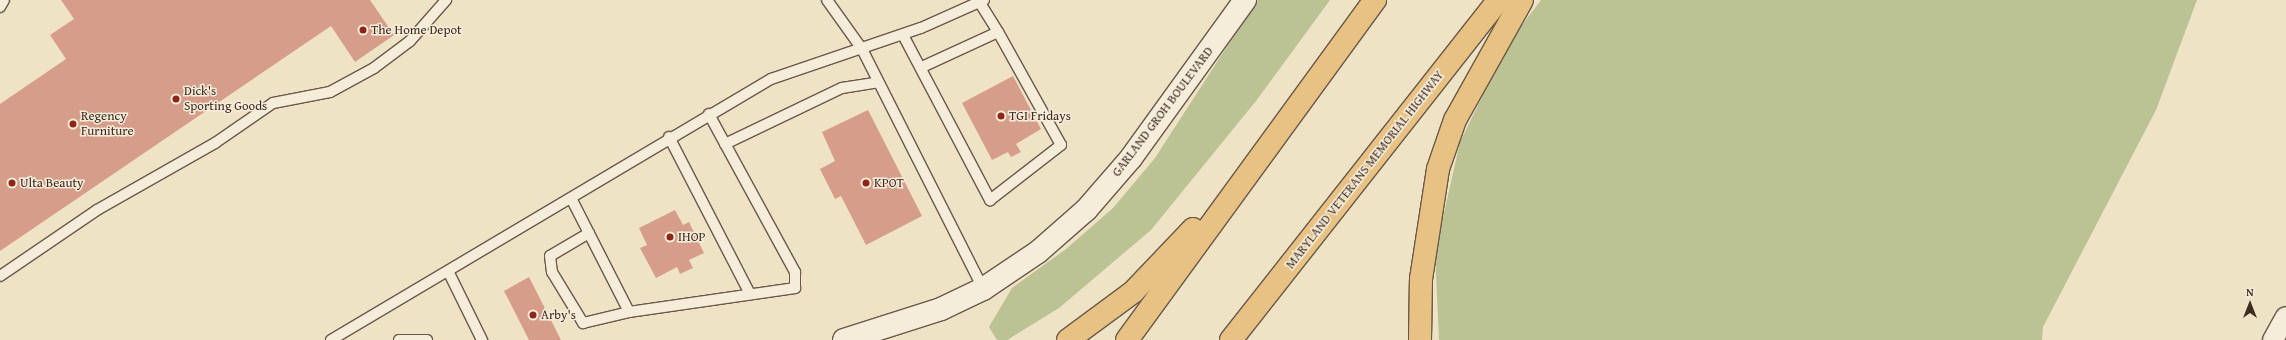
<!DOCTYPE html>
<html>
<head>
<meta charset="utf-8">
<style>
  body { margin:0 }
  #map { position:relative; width:2286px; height:340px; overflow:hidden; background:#efe3c6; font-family:"Gentium Book Plus",serif }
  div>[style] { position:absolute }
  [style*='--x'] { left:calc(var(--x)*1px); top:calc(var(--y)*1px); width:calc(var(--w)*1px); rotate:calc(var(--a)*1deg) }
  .green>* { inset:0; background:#bbc394 }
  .building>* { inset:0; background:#d79d8b }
  .roads { filter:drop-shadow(1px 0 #6a594a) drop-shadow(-1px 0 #6a594a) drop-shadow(0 1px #6a594a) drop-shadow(0 -1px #6a594a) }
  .lane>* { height:10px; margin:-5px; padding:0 5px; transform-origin:5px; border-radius:5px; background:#f5edda }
  .street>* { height:20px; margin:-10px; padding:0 10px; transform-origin:10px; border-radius:10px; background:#f5edda }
  .secondary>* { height:22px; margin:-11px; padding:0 11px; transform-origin:11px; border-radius:11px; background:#f5edda }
  .highway>* { height:22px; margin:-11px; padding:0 11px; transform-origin:11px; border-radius:11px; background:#e8c283 }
  .dots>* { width:11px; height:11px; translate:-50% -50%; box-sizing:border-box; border:2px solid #f5edda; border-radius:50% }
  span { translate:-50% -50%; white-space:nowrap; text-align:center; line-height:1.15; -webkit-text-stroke:3px #f5edda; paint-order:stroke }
  .poi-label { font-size:13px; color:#3e2b21 }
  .left { translate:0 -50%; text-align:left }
  .street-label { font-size:13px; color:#3e2b21 }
  .north { position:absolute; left:2230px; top:284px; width:40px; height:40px; -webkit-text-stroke:3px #f5edda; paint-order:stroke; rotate:0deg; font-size:11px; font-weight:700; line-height:16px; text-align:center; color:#3e2b21 }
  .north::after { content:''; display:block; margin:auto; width:14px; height:18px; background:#3e2b21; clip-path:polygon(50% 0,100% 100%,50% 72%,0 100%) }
</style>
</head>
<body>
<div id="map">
  <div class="green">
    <div style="clip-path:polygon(1257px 0,1330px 0,1256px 101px,1151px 230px,1059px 308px,1007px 340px,997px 340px,989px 327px,1012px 288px,1066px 249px,1113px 208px,1155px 158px)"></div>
    <div style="clip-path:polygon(1541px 0,2197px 0,2156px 110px,2043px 327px,2042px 340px,1439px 340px,1435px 253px,1460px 142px,1509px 42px)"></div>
  </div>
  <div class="building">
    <div style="clip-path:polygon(61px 0,370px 0,394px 35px,355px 62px,331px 26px,0 251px,0 104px,66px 59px,50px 35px,74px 19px)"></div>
    <div style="clip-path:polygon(1013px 76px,1041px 129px,1016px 144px,1021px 152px,1011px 157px,1008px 152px,992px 160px,962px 103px)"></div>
    <div style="clip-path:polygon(868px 110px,922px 216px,866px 245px,841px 196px,835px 199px,820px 169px,835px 161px,822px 132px)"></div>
    <div style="clip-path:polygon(675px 210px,683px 225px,689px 222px,704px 253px,689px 260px,693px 268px,680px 274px,677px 267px,656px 278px,640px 248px,647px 245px,639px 228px)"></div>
    <div style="clip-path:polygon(529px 277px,561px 340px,529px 340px,504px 291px)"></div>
  </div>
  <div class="roads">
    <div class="lane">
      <div style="--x:827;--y:0;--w:60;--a:54.5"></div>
      <div style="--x:862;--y:49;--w:269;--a:63.2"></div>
      <div style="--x:980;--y:3;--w:34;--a:58"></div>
      <div style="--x:0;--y:7;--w:8;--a:-60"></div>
      <div style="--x:903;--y:35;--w:187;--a:62.2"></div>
      <div style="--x:990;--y:200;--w:90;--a:-37.8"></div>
      <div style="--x:1061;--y:145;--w:129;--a:-119.1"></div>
      <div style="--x:998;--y:32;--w:84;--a:155.3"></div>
      <div style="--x:669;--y:137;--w:177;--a:62.7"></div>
      <div style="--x:725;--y:144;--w:130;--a:-25.6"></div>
      <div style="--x:842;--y:88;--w:36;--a:-9"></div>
      <div style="--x:571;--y:198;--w:128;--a:63"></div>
      <div style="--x:629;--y:312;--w:168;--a:-8.2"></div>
      <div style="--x:795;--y:288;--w:16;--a:-90"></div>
      <div style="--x:795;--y:272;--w:180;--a:-118.6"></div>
      <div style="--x:589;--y:233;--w:45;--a:149.5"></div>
      <div style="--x:550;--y:256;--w:16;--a:83"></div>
      <div style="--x:552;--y:272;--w:60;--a:58.7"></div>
      <div style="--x:583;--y:323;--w:47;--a:-13.4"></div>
      <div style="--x:449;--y:273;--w:75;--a:63.8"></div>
      <div style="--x:0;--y:276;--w:117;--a:-34.2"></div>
      <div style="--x:97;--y:210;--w:136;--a:-29.6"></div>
      <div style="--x:215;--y:143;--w:70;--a:-34.6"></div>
      <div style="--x:273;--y:103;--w:58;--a:-10.9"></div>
      <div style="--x:330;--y:92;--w:50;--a:-28.6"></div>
      <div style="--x:374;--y:68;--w:45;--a:-36.9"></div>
      <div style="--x:410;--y:41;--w:55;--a:-48.7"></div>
      <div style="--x:331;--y:340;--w:512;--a:-30.68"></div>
      <div style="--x:771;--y:79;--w:158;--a:-18.8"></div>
      <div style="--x:921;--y:28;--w:69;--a:-24"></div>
      <div style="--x:399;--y:340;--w:28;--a:0"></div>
    </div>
    <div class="street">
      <div style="--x:2273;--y:340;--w:26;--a:-61"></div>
    </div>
    <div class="secondary">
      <div style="--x:844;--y:340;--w:102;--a:-17.7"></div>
      <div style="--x:941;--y:309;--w:47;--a:-25.5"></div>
      <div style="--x:983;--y:289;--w:66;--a:-33.9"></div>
      <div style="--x:1038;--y:252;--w:64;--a:-41.2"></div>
      <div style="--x:1086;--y:210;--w:69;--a:-49.1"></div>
      <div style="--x:1131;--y:158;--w:195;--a:-54.2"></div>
    </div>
    <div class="highway">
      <div style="--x:1068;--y:340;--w:81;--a:-36.4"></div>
      <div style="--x:1133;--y:292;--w:87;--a:-46.4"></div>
      <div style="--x:1127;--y:340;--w:421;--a:-53.9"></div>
      <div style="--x:1231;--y:340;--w:433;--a:-51.8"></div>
      <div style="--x:1420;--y:340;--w:61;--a:-89.1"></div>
      <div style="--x:1421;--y:279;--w:111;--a:-81.2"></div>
      <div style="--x:1438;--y:169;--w:52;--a:-70.9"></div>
      <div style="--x:1455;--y:120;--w:137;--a:-60.8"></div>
    </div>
  </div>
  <div class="dots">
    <div style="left:363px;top:30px;background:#8f2418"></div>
    <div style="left:176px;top:99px;background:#8f2418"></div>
    <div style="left:1001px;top:116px;background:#8f2418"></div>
    <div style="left:73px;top:124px;background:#8f2418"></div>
    <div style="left:12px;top:183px;background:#8f2418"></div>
    <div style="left:866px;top:183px;background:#8f2418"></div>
    <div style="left:670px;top:237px;background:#8f2418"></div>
    <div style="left:533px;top:315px;background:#8f2418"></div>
  </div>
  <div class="poi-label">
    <span class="left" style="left:371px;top:30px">The Home Depot</span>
    <span class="left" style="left:184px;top:99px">Dick's<br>Sporting Goods</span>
    <span class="left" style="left:1009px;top:116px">TGI Fridays</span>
    <span class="left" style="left:81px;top:124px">Regency<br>Furniture</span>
    <span class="left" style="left:20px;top:183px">Ulta Beauty</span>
    <span class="left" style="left:874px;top:183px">KPOT</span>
    <span class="left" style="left:678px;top:237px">IHOP</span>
    <span class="left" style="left:541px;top:315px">Arby's</span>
  </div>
  <div class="street-label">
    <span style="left:1163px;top:112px;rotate:-53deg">GARLAND GROH BOULEVARD</span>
    <span style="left:1365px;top:170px;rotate:-52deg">MARYLAND VETERANS MEMORIAL HIGHWAY</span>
  </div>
  <div class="north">N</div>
</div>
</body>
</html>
